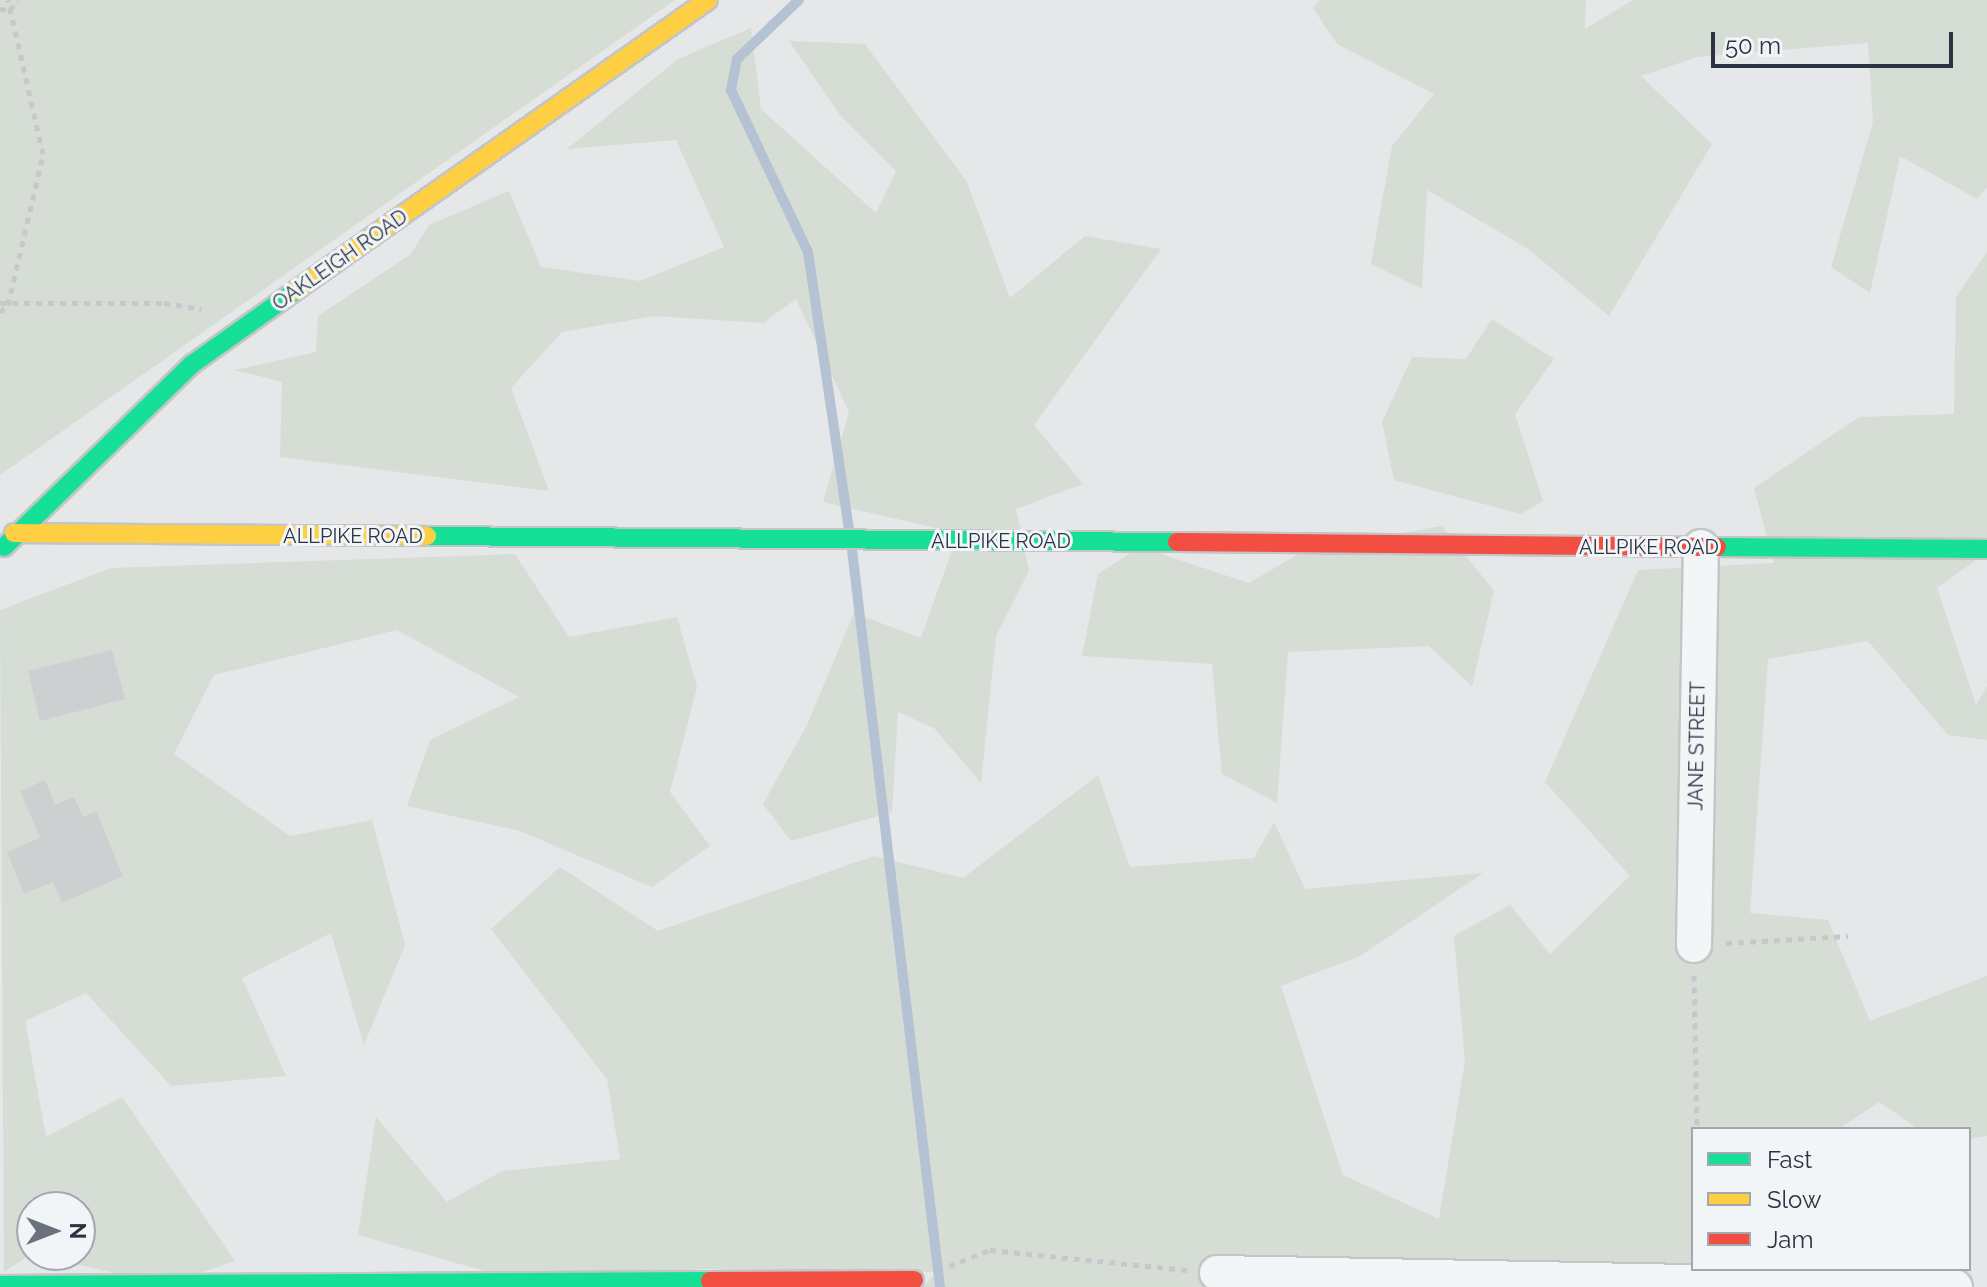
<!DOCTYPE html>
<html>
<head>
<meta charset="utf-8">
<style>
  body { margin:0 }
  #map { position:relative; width:1987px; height:1287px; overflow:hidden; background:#e5e7e9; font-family:Raleway,sans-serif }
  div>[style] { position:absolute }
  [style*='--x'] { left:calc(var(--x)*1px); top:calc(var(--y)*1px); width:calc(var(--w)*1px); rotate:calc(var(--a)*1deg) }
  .green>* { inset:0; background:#d5ddd5 }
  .stream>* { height:10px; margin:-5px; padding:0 5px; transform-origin:5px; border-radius:5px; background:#b4c2d3 }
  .building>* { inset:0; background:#cdcfd1 }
  .path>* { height:5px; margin-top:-2.5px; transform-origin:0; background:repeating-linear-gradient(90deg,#c6c8cc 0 6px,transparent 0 12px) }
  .roads { filter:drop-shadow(2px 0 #c3c5c7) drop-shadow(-2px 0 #c3c5c7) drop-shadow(0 2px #c3c5c7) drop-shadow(0 -2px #c3c5c7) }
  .street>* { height:34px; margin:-17px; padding:0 17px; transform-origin:17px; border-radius:17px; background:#f3f5f6 }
  .fast>* { height:18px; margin:-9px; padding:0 9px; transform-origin:9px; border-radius:9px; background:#16e098 }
  .slow>* { height:18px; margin:-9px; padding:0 9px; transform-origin:9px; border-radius:9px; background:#ffcf43 }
  .jam>* { height:18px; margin:-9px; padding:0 9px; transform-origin:9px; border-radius:9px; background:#f24e42 }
  span { translate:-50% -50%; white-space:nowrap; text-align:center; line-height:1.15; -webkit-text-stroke:6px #f2f5f8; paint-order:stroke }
  .street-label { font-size:20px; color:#2b3343 }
  .legend { position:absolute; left:1691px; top:1127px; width:280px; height:144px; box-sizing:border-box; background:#f2f5f8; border:2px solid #a2a7b0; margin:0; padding:10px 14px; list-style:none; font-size:24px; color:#2b3343 }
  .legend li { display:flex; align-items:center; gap:16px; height:40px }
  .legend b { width:40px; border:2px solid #a2a7b0 }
  .north { position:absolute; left:16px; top:1191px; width:80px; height:80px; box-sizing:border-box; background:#f2f5f8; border:2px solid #a2a7b0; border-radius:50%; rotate:90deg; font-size:22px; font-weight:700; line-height:32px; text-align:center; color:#2b3343 }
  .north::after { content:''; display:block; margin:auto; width:28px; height:36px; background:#6c727d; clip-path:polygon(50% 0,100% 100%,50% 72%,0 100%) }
  .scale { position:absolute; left:1711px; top:32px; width:242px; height:36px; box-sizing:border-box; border:4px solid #2b3343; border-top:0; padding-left:10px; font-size:24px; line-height:28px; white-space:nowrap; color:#2b3343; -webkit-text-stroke:6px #f2f5f8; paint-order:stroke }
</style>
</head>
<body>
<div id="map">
  <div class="green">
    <div style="clip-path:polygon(0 0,675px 0,0 475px)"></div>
    <div style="clip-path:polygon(1320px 0,1586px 0,1585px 29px,1633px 0,1987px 0,1987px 187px,1977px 199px,1900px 156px,1870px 293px,1831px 267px,1873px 122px,1868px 43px,1697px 57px,1641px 76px,1712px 144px,1609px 316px,1527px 248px,1427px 190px,1422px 289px,1371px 264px,1392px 146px,1434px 94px,1337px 44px,1313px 8px)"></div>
    <div style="clip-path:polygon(751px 28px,761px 109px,876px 213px,896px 171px,840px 115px,789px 41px,865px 44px,967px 182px,1010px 298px,1085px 236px,1161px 249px,1034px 425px,1083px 484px,1016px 509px,1029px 571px,996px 636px,981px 783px,934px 728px,898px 712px,892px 812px,791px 841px,763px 804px,807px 725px,854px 613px,921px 638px,958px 533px,823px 502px,849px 412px,796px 299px,763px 323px,654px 316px,562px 332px,511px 388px,549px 491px,280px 457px,282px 382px,235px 370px,316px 352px,318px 316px,411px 254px,429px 225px,509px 191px,541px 267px,640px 281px,724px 247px,676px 140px,567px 149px,678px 59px)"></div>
    <div style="clip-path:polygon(1987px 252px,1987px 552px,1937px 588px,1976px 705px,1987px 686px,1987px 740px,1948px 735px,1868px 641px,1768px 659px,1750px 913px,1828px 920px,1870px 1021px,1987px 976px,1987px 1136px,1969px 1139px,1969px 1129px,1919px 1129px,1879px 1102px,1839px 1129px,1693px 1129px,1696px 1287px,923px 1287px,937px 1272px,703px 1269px,523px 1282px,358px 1235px,376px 1117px,447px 1202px,502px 1171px,620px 1159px,607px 1079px,491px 929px,560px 867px,658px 931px,874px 856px,963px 878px,1098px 775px,1130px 867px,1254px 858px,1274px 822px,1305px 889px,1483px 873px,1360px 956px,1281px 986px,1343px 1175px,1439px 1219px,1465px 1061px,1454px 936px,1510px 905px,1550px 954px,1630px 876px,1545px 782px,1638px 570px,1774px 563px,1754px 488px,1859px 417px,1954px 414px,1956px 297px)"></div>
    <div style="clip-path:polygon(1492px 319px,1554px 359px,1515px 414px,1543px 501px,1521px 514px,1394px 480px,1382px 422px,1412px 357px,1466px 359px)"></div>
    <div style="clip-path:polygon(1442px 526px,1494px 591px,1472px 686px,1429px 646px,1288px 652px,1277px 803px,1222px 774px,1212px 664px,1082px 656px,1098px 574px,1140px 547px,1249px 583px,1305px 550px)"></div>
    <div style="clip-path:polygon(515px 554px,569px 637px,677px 617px,697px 687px,670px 792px,710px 846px,652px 887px,520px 831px,407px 806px,430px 740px,519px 697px,397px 630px,214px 675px,174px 754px,290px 836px,372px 820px,405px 945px,364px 1045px,331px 933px,242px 978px,286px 1076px,171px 1086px,86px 993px,25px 1021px,46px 1137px,122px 1097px,235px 1261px,165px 1285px,39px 1255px,80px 1255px,80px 1207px,32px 1207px,32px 1253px,4px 1272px,0 610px,111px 568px)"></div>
  </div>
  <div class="stream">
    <div style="--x:799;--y:0;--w:86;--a:136.4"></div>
    <div style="--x:737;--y:59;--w:32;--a:101"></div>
    <div style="--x:731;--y:90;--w:179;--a:64.6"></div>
    <div style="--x:808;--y:252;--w:281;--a:81.6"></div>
    <div style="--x:852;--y:550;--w:742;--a:83.19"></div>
  </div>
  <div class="building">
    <div style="clip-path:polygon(112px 650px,125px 699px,40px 721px,28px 671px)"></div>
    <div style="clip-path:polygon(45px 780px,55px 805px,74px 797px,83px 817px,96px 811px,123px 876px,62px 903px,53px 882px,24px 894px,7px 852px,40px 838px,20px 791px)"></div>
  </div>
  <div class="path">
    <div style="--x:0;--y:9;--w:10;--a:6"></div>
    <div style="--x:10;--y:10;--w:13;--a:-51"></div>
    <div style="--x:0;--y:303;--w:164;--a:0"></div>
    <div style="--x:164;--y:303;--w:38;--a:9"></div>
    <div style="--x:0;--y:312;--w:11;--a:-41"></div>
    <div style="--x:8;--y:305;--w:155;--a:-76.9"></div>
    <div style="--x:43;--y:154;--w:158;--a:-102.8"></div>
    <div style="--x:1726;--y:943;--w:122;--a:-3.3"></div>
    <div style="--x:1694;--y:975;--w:154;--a:88.9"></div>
    <div style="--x:949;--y:1266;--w:44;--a:-21.3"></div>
    <div style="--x:990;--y:1250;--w:198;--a:5.8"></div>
  </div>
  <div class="roads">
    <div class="street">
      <div style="--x:1694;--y:945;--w:398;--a:-89"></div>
      <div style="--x:1217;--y:1273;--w:738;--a:1.09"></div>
    </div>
    <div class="fast">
      <div style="--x:427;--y:536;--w:750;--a:0.46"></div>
      <div style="--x:4;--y:547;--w:261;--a:-44.2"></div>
      <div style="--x:191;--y:365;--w:128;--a:-35.4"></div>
      <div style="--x:1717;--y:547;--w:270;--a:0.4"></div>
      <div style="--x:0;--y:1285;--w:710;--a:-0.32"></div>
    </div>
    <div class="slow">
      <div style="--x:295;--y:291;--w:505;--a:-35.17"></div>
      <div style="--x:14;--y:533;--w:413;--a:0.4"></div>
    </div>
    <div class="jam">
      <div style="--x:1177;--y:542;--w:540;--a:0.53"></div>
      <div style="--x:710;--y:1281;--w:204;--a:-0.3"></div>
    </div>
  </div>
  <div class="street-label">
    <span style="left:340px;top:260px;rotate:-35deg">OAKLEIGH ROAD</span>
    <span style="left:353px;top:536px">ALLPIKE ROAD</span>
    <span style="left:1001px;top:541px">ALLPIKE ROAD</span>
    <span style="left:1649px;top:547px">ALLPIKE ROAD</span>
    <span style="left:1697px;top:746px;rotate:-89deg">JANE STREET</span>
  </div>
  <ul class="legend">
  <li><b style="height:10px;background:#16e098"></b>Fast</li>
  <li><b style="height:10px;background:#ffcf43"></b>Slow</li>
  <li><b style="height:10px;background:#f24e42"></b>Jam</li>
  </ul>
  <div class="north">N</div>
  <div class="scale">50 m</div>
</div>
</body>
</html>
